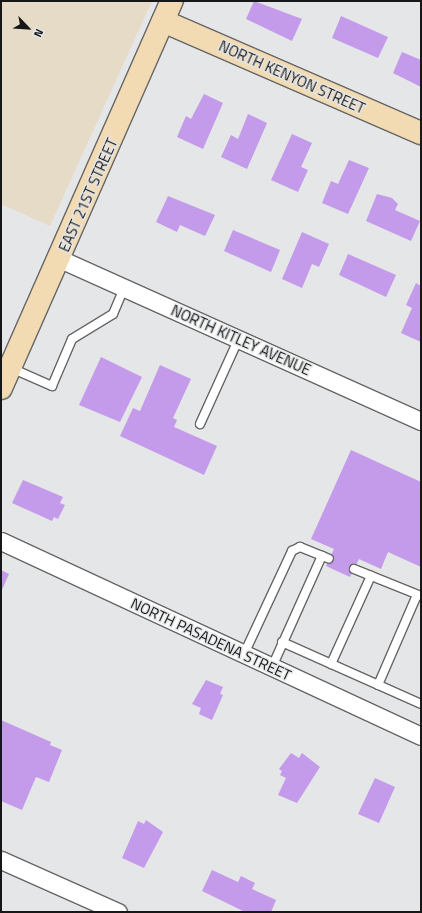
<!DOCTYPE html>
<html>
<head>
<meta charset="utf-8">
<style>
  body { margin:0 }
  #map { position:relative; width:422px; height:913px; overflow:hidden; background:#e5e6e7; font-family:"Titillium Web",sans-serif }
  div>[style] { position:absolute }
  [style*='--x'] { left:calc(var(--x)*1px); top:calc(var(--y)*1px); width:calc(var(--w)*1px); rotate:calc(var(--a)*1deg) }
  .commercial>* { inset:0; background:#e6dbc6 }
  .building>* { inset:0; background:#c49aea }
  .roads { filter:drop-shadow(1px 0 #666667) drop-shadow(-1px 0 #666667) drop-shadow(0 1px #666667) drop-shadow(0 -1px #666667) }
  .lane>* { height:8px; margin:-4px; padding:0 4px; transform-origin:4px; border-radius:4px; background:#fff }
  .street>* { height:17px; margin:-8.5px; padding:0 8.5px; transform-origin:8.5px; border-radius:8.5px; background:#fff }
  .secondary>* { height:22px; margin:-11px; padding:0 11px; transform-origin:11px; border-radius:11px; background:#f2dab2 }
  span { translate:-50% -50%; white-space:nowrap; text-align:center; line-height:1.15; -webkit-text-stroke:3px #e5e6e7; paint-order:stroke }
  .street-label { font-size:15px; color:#171718 }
  .frame { position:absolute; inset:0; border:2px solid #171718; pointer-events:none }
  .north { position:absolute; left:8px; top:8px; width:40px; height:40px; -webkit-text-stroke:3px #e5e6e7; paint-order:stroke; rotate:115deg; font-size:11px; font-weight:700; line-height:16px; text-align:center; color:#171718 }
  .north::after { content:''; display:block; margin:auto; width:14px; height:18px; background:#171718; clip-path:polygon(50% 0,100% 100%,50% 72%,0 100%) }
</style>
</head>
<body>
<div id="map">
  <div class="commercial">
    <div style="clip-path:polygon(1px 1px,152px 1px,50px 226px,1px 204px)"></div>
  </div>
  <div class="building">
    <div style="clip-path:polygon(254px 1px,302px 19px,292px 41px,246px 19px)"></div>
    <div style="clip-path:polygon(341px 16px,388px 37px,378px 58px,332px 38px)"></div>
    <div style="clip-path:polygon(402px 52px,421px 60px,421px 87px,393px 73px)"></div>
    <div style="clip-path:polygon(204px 94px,223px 103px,203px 149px,177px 137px,186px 116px,191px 119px)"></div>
    <div style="clip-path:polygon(248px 114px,267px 123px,247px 169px,221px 157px,231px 135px,238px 139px)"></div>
    <div style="clip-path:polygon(292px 134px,312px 143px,301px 167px,308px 170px,298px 192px,271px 180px)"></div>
    <div style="clip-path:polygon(349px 160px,369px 168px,348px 214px,322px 203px,331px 181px,338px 184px)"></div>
    <div style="clip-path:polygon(377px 194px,392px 198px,398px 204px,395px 210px,420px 221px,411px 241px,366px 221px)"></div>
    <div style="clip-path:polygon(168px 196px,215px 215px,205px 236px,180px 225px,177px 232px,156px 222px)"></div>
    <div style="clip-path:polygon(233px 230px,280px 250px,271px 272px,224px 251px)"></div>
    <div style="clip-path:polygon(302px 232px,329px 244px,319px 267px,312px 264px,302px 288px,282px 279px)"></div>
    <div style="clip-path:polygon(348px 254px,396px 275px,386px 297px,339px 275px)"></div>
    <div style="clip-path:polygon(416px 283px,421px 286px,421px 342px,401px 333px,412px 308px,406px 305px)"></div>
    <div style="clip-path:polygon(101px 357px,142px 377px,120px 422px,79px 405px)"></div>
    <div style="clip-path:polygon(160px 365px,191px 379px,173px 418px,177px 420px,174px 427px,217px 446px,204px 475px,120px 436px,133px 408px,140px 411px)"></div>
    <div style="clip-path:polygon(351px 450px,421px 482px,421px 567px,388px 552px,381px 569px,359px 559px,350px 577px,326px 566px,334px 549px,311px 539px)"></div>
    <div style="clip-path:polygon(23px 480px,63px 497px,60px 503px,65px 505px,58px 519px,54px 517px,52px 521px,12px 503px)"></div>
    <div style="clip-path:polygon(1px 570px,9px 574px,1px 592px)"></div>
    <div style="clip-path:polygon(206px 680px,223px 687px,220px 694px,223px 695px,212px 720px,199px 714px,201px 708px,192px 704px)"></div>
    <div style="clip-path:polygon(1px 720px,51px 742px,50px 745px,62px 750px,49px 782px,36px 777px,22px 810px,1px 801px)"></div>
    <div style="clip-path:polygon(291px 753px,299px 758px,302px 753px,320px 767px,297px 803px,278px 795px,286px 778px,280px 775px,282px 771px,279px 769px)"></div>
    <div style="clip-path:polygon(375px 778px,395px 787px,379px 823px,358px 814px)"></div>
    <div style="clip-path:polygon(146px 820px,163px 832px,144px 868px,122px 858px,138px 821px,144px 824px)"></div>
    <div style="clip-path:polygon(212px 870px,238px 882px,241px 876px,255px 883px,252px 889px,276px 900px,271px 912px,245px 912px,202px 891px)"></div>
  </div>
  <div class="roads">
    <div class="lane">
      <div style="--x:11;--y:368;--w:45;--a:23.7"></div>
      <div style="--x:52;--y:386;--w:51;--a:-66.9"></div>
      <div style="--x:72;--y:339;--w:48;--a:-31.4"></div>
      <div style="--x:113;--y:314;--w:28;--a:-67"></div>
      <div style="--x:200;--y:424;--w:94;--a:-65.6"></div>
      <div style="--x:354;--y:569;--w:72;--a:21.9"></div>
      <div style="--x:282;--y:642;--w:152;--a:24"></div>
      <div style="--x:244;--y:654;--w:114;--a:-65"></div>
      <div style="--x:292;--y:551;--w:9;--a:-27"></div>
      <div style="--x:300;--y:547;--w:31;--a:22"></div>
      <div style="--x:331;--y:664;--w:97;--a:-65.6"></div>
      <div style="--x:272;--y:667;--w:122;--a:-65.8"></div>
      <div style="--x:378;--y:685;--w:98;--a:-66.6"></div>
    </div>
    <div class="street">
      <div style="--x:60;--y:259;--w:396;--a:24.2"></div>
      <div style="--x:1;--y:541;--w:463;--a:24.9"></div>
      <div style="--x:1;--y:860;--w:128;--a:24"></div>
    </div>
    <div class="secondary">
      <div style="--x:163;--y:21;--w:281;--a:23.5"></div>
      <div style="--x:1;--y:388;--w:423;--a:-66.2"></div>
    </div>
  </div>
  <div class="street-label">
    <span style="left:292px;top:77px;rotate:24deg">NORTH KENYON STREET</span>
    <span style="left:88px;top:195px;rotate:-66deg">EAST 21ST STREET</span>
    <span style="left:241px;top:340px;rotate:24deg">NORTH KITLEY AVENUE</span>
    <span style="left:211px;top:639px;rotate:25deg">NORTH PASADENA STREET</span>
  </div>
  <div class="frame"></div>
  <div class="north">N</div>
</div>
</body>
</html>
